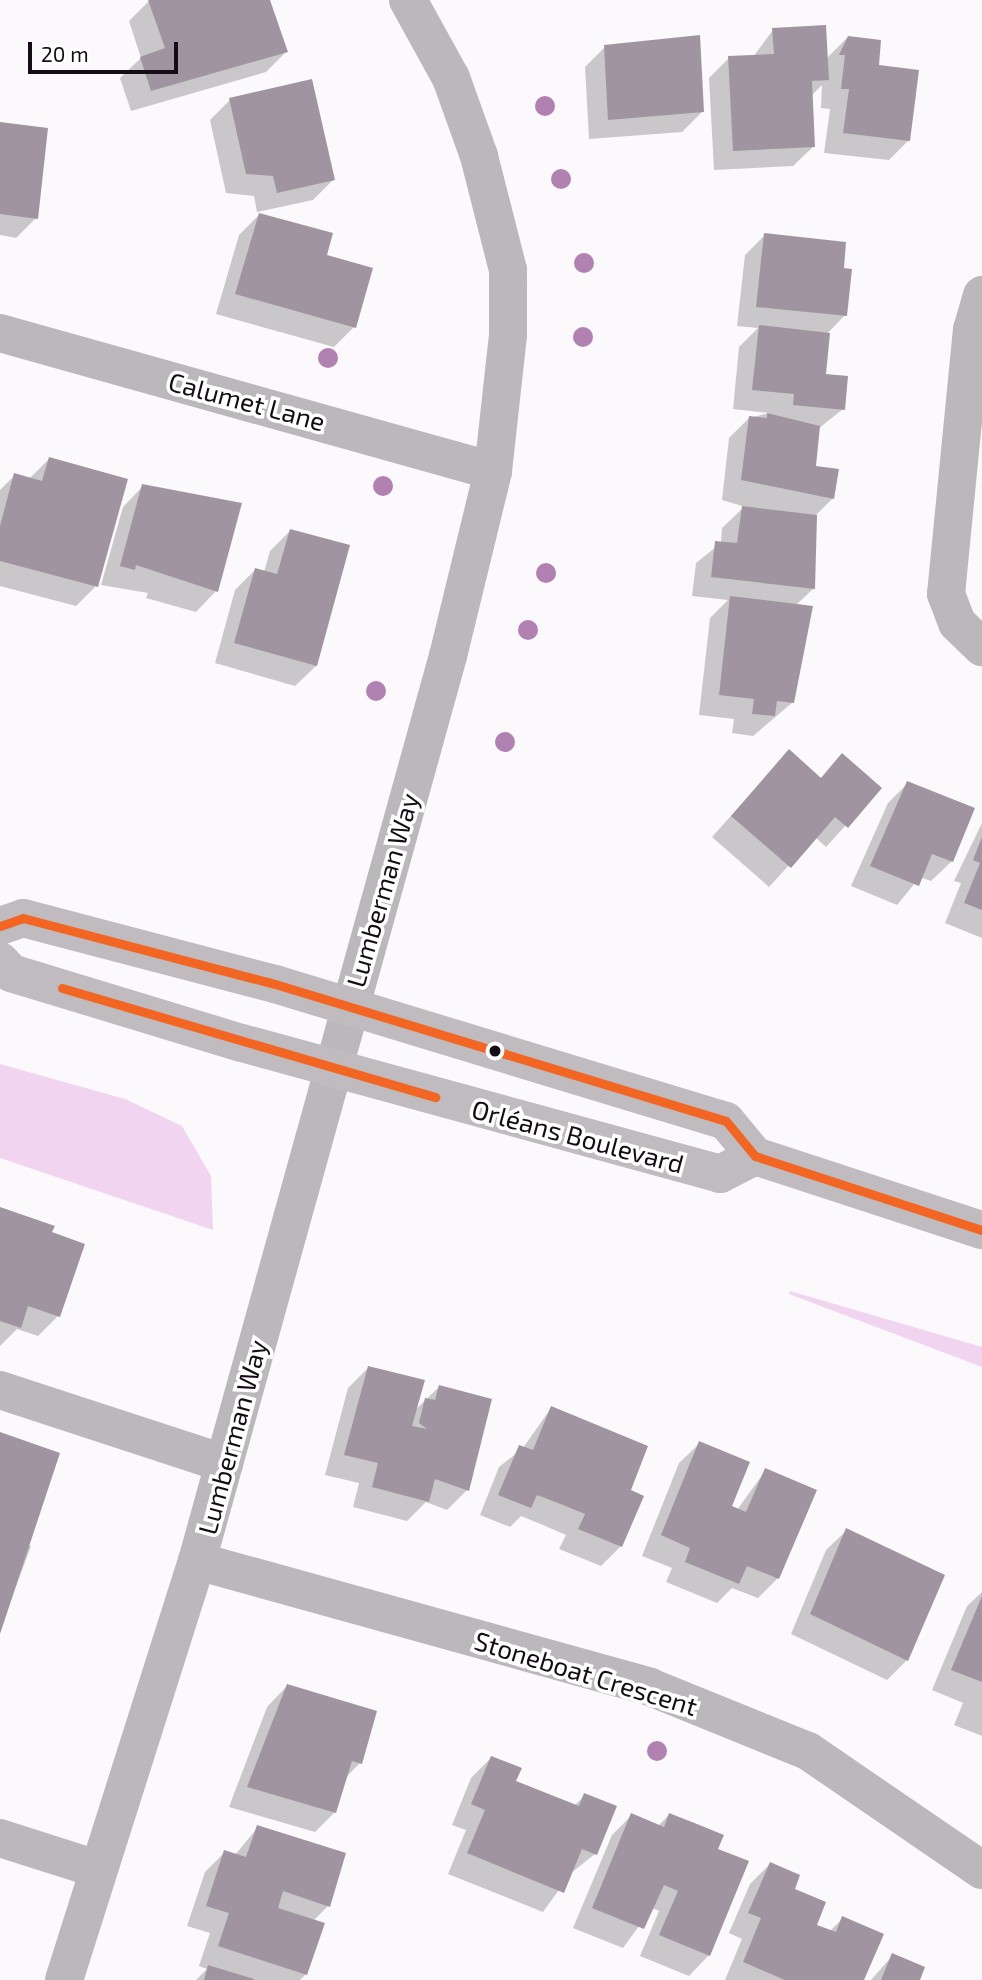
<!DOCTYPE html>
<html>
<head>
<meta charset="utf-8">
<style>
  body { margin:0 }
  #map { position:relative; width:982px; height:1980px; overflow:hidden; background:#fcf9fc; font-family:"Exo 2",sans-serif }
  div>[style] { position:absolute }
  [style*='--x'] { left:calc(var(--x)*1px); top:calc(var(--y)*1px); width:calc(var(--w)*1px); rotate:calc(var(--a)*1deg) }
  .green>* { inset:0; background:#f1d4f0 }
  .shadow>* { inset:0; background:#0003 }
  .building>* { inset:0; background:#a194a1 }
  .minor>* { height:38px; margin:-19px; padding:0 19px; transform-origin:19px; border-radius:19px; background:#bbb8bb }
  .major>* { height:38px; margin:-19px; padding:0 19px; transform-origin:19px; border-radius:19px; background:#bfbbbf }
  .bus-1>* { height:9px; margin:-4.5px; padding:0 4.5px; transform-origin:4.5px; border-radius:4.5px; background:#f26522 }
  .trees>* { width:20px; height:20px; margin:-10px; border-radius:50%; background:#b081b1 }
  .dots>* { width:19px; height:19px; translate:-50% -50%; box-sizing:border-box; border:4px solid #fff; border-radius:50% }
  span { translate:-50% -50%; white-space:nowrap; text-align:center; line-height:1.15; -webkit-text-stroke:7px #fff; paint-order:stroke }
  .street-label { font-size:26px; color:#150d15 }
  .scale { position:absolute; left:28px; top:42px; width:150px; height:32px; box-sizing:border-box; border:4px solid #150d15; border-top:0; padding-left:9px; font-size:21px; line-height:24px; white-space:nowrap; color:#150d15; -webkit-text-stroke:5px #fff; paint-order:stroke }
</style>
</head>
<body>
<div id="map">
  <div class="green">
    <div style="clip-path:polygon(0 1064px,125px 1099px,182px 1126px,211px 1176px,213px 1230px,0 1158px)"></div>
    <div style="clip-path:polygon(789px 1294px,790px 1291px,982px 1347px,982px 1367px)"></div>
  </div>
  <div class="shadow">
    <div style="clip-path:polygon(269px 0,286px 52px,266px 72px,131px 111px,120px 78px,141px 58px,129px 21px,149px 1px)"></div>
    <div style="clip-path:polygon(773px 30px,826px 59px,848px 37px,877px 67px,909px 140px,889px 160px,824px 153px,830px 109px,821px 108px,822px 85px,811px 96px,814px 146px,793px 166px,714px 170px,709px 78px,729px 58px,753px 57px)"></div>
    <div style="clip-path:polygon(605px 47px,702px 112px,682px 132px,589px 139px,585px 67px)"></div>
    <div style="clip-path:polygon(230px 100px,333px 180px,313px 200px,257px 212px,254px 196px,226px 193px,210px 120px)"></div>
    <div style="clip-path:polygon(0 124px,36px 218px,16px 238px,0 235px)"></div>
    <div style="clip-path:polygon(259px 215px,325px 256px,354px 327px,334px 347px,216px 314px,239px 235px)"></div>
    <div style="clip-path:polygon(765px 235px,842px 269px,845px 315px,827px 334px,824px 375px,843px 409px,818px 429px,814px 467px,833px 498px,815px 516px,814px 588px,796px 605px,793px 702px,753px 736px,732px 733px,734px 719px,699px 715px,710px 618px,728px 600px,692px 596px,696px 563px,721px 543px,722px 528px,743px 508px,756px 510px,722px 500px,729px 438px,749px 418px,769px 413px,733px 409px,739px 347px,758px 328px,737px 326px,745px 255px)"></div>
    <div style="clip-path:polygon(49px 459px,96px 586px,76px 606px,0 586px,0 490px,15px 475px,29px 479px)"></div>
    <div style="clip-path:polygon(143px 486px,216px 591px,196px 612px,146px 598px,148px 593px,101px 585px,123px 507px)"></div>
    <div style="clip-path:polygon(290px 531px,316px 666px,295px 686px,215px 663px,235px 590px,255px 570px,264px 572px,270px 551px)"></div>
    <div style="clip-path:polygon(789px 751px,820px 779px,843px 755px,880px 788px,826px 847px,815px 837px,769px 887px,712px 837px)"></div>
    <div style="clip-path:polygon(908px 783px,952px 861px,931px 881px,920px 877px,897px 905px,851px 886px,888px 803px)"></div>
    <div style="clip-path:polygon(982px 823px,982px 938px,945px 923px,961px 883px,954px 881px)"></div>
    <div style="clip-path:polygon(0 1209px,50px 1233px,58px 1316px,38px 1336px,17px 1329px,0 1346px)"></div>
    <div style="clip-path:polygon(368px 1368px,414px 1411px,439px 1387px,467px 1490px,447px 1510px,426px 1502px,407px 1521px,353px 1507px,359px 1483px,325px 1475px,348px 1388px)"></div>
    <div style="clip-path:polygon(551px 1408px,628px 1491px,621px 1546px,601px 1566px,559px 1549px,566px 1535px,543px 1525px,521px 1516px,510px 1527px,480px 1515px,499px 1467px,523px 1448px)"></div>
    <div style="clip-path:polygon(0 1433px,24px 1543px,31px 1546px,0 1630px)"></div>
    <div style="clip-path:polygon(700px 1443px,729px 1507px,737px 1510px,765px 1471px,778px 1578px,758px 1598px,732px 1588px,717px 1603px,666px 1582px,672px 1568px,642px 1556px,679px 1463px)"></div>
    <div style="clip-path:polygon(847px 1530px,907px 1660px,887px 1680px,791px 1634px,826px 1550px)"></div>
    <div style="clip-path:polygon(982px 1592px,982px 1736px,954px 1725px,963px 1703px,932px 1690px,967px 1606px)"></div>
    <div style="clip-path:polygon(287px 1686px,360px 1763px,345px 1778px,335px 1812px,315px 1832px,229px 1807px,267px 1707px)"></div>
    <div style="clip-path:polygon(491px 1758px,514px 1782px,574px 1806px,585px 1795px,595px 1854px,571px 1873px,543px 1912px,448px 1874px,466px 1830px,452px 1825px,471px 1778px)"></div>
    <div style="clip-path:polygon(632px 1815px,658px 1826px,669px 1815px,716px 1850px,709px 1955px,689px 1976px,640px 1956px,659px 1911px,652px 1908px,623px 1948px,573px 1928px,612px 1835px)"></div>
    <div style="clip-path:polygon(258px 1827px,328px 1906px,313px 1921px,306px 1974px,300px 1980px,196px 1980px,207px 1969px,199px 1966px,210px 1933px,187px 1926px,205px 1872px,225px 1852px,235px 1855px)"></div>
    <div style="clip-path:polygon(770px 1864px,815px 1926px,829px 1932px,843px 1918px,862px 1980px,725px 1980px,742px 1939px,729px 1933px,750px 1884px)"></div>
    <div style="clip-path:polygon(893px 1955px,918px 1980px,871px 1980px)"></div>
  </div>
  <div class="building">
    <div style="clip-path:polygon(148px 0,270px 0,288px 52px,151px 91px,140px 57px,165px 48px)"></div>
    <div style="clip-path:polygon(826px 25px,829px 80px,812px 81px,815px 147px,733px 151px,728px 56px,774px 54px,772px 28px)"></div>
    <div style="clip-path:polygon(700px 35px,704px 112px,608px 120px,604px 45px)"></div>
    <div style="clip-path:polygon(848px 36px,881px 40px,879px 65px,919px 70px,910px 141px,843px 133px,849px 89px,841px 89px,845px 55px,839px 55px)"></div>
    <div style="clip-path:polygon(312px 79px,335px 180px,277px 193px,273px 176px,246px 174px,229px 98px)"></div>
    <div style="clip-path:polygon(0 122px,48px 128px,38px 219px,0 214px)"></div>
    <div style="clip-path:polygon(259px 213px,333px 233px,327px 255px,373px 268px,356px 328px,235px 294px)"></div>
    <div style="clip-path:polygon(764px 233px,846px 242px,844px 268px,852px 269px,847px 316px,756px 307px)"></div>
    <div style="clip-path:polygon(759px 325px,830px 333px,826px 374px,848px 376px,845px 410px,793px 405px,794px 394px,752px 390px)"></div>
    <div style="clip-path:polygon(767px 413px,820px 426px,816px 466px,839px 469px,834px 499px,741px 480px,749px 416px,767px 418px)"></div>
    <div style="clip-path:polygon(49px 457px,128px 479px,98px 587px,0 561px,0 526px,14px 473px,42px 481px)"></div>
    <div style="clip-path:polygon(142px 484px,242px 503px,218px 592px,136px 565px,135px 570px,120px 566px)"></div>
    <div style="clip-path:polygon(742px 506px,817px 515px,815px 589px,711px 577px,715px 541px,737px 543px)"></div>
    <div style="clip-path:polygon(290px 529px,350px 545px,317px 666px,234px 643px,255px 568px,277px 574px)"></div>
    <div style="clip-path:polygon(730px 596px,813px 606px,794px 703px,777px 701px,775px 716px,752px 714px,754px 699px,719px 695px)"></div>
    <div style="clip-path:polygon(789px 749px,821px 778px,842px 753px,882px 788px,848px 828px,835px 817px,791px 868px,731px 816px)"></div>
    <div style="clip-path:polygon(907px 781px,975px 808px,953px 862px,932px 854px,919px 886px,870px 866px)"></div>
    <div style="clip-path:polygon(982px 837px,982px 910px,964px 903px,980px 863px,973px 860px)"></div>
    <div style="clip-path:polygon(0 1207px,55px 1226px,52px 1232px,85px 1244px,60px 1317px,28px 1306px,21px 1328px,0 1321px)"></div>
    <div style="clip-path:polygon(368px 1366px,425px 1380px,412px 1426px,427px 1429px,419px 1423px,425px 1398px,435px 1400px,439px 1385px,492px 1399px,469px 1491px,435px 1479px,429px 1502px,372px 1487px,378px 1463px,344px 1455px)"></div>
    <div style="clip-path:polygon(551px 1406px,648px 1446px,631px 1490px,644px 1496px,622px 1547px,578px 1529px,585px 1514px,563px 1505px,537px 1495px,531px 1508px,498px 1495px,519px 1445px,533px 1450px)"></div>
    <div style="clip-path:polygon(0 1432px,60px 1453px,0 1634px)"></div>
    <div style="clip-path:polygon(699px 1441px,750px 1462px,732px 1506px,746px 1512px,765px 1468px,817px 1490px,779px 1579px,747px 1566px,739px 1584px,685px 1562px,690px 1548px,661px 1535px)"></div>
    <div style="clip-path:polygon(846px 1528px,945px 1575px,908px 1661px,810px 1614px)"></div>
    <div style="clip-path:polygon(982px 1596px,982px 1682px,951px 1670px)"></div>
    <div style="clip-path:polygon(287px 1684px,377px 1711px,362px 1764px,352px 1761px,336px 1813px,247px 1787px)"></div>
    <div style="clip-path:polygon(491px 1756px,522px 1768px,516px 1781px,579px 1806px,584px 1793px,617px 1806px,597px 1855px,582px 1849px,564px 1893px,467px 1853px,485px 1810px,471px 1804px)"></div>
    <div style="clip-path:polygon(631px 1813px,664px 1827px,669px 1813px,697px 1824px,724px 1835px,718px 1849px,749px 1861px,710px 1956px,659px 1935px,678px 1891px,664px 1885px,644px 1929px,592px 1908px)"></div>
    <div style="clip-path:polygon(257px 1825px,346px 1853px,330px 1907px,283px 1891px,278px 1908px,325px 1923px,307px 1975px,218px 1946px,229px 1913px,206px 1906px,224px 1850px,246px 1857px)"></div>
    <div style="clip-path:polygon(770px 1862px,800px 1875px,795px 1889px,826px 1902px,817px 1925px,836px 1932px,842px 1916px,884px 1934px,864px 1980px,785px 1980px,743px 1962px,761px 1918px,748px 1913px)"></div>
    <div style="clip-path:polygon(892px 1953px,925px 1967px,920px 1980px,881px 1980px)"></div>
    <div style="clip-path:polygon(208px 1965px,254px 1979px,254px 1980px,204px 1980px)"></div>
  </div>
  <div class="minor">
    <div style="--x:982;--y:295;--w:35;--a:106"></div>
    <div style="--x:972;--y:329;--w:266;--a:95.6"></div>
    <div style="--x:946;--y:594;--w:31;--a:69"></div>
    <div style="--x:957;--y:623;--w:35;--a:44"></div>
    <div style="--x:0;--y:333;--w:512;--a:15.64"></div>
    <div style="--x:0;--y:1390;--w:236;--a:18.1"></div>
    <div style="--x:197;--y:1561;--w:470;--a:15.5"></div>
    <div style="--x:650;--y:1687;--w:170;--a:22.1"></div>
    <div style="--x:808;--y:1751;--w:211;--a:34.4"></div>
    <div style="--x:0;--y:1838;--w:102;--a:17.7"></div>
    <div style="--x:64;--y:1980;--w:440;--a:-72.4"></div>
    <div style="--x:197;--y:1561;--w:939;--a:-74.5"></div>
    <div style="--x:448;--y:656;--w:190;--a:-76.3"></div>
    <div style="--x:493;--y:471;--w:137;--a:-83.7"></div>
    <div style="--x:508;--y:335;--w:65;--a:-90"></div>
    <div style="--x:508;--y:270;--w:118;--a:-104.3"></div>
    <div style="--x:479;--y:156;--w:83;--a:-109.7"></div>
    <div style="--x:451;--y:78;--w:89;--a:-118.9"></div>
  </div>
  <div class="major">
    <div style="--x:0;--y:926;--w:24;--a:-19"></div>
    <div style="--x:23;--y:918;--w:260;--a:14.7"></div>
    <div style="--x:275;--y:984;--w:471;--a:16.9"></div>
    <div style="--x:726;--y:1121;--w:45;--a:50.4"></div>
    <div style="--x:755;--y:1156;--w:239;--a:18.1"></div>
    <div style="--x:0;--y:961;--w:16;--a:47"></div>
    <div style="--x:11;--y:973;--w:241;--a:16.9"></div>
    <div style="--x:242;--y:1043;--w:496;--a:15.3"></div>
    <div style="--x:720;--y:1174;--w:39;--a:-27"></div>
  </div>
  <div class="bus-1">
    <div style="--x:0;--y:926;--w:24;--a:-19"></div>
    <div style="--x:23;--y:918;--w:260;--a:14.7"></div>
    <div style="--x:275;--y:984;--w:471;--a:16.9"></div>
    <div style="--x:726;--y:1121;--w:45;--a:50.4"></div>
    <div style="--x:755;--y:1156;--w:239;--a:18.1"></div>
    <div style="--x:62;--y:988;--w:389;--a:16.3"></div>
  </div>
  <div class="trees">
    <div style="left:545px;top:106px"></div>
    <div style="left:561px;top:179px"></div>
    <div style="left:584px;top:263px"></div>
    <div style="left:583px;top:337px"></div>
    <div style="left:328px;top:358px"></div>
    <div style="left:383px;top:486px"></div>
    <div style="left:546px;top:573px"></div>
    <div style="left:528px;top:630px"></div>
    <div style="left:376px;top:691px"></div>
    <div style="left:505px;top:742px"></div>
    <div style="left:657px;top:1751px"></div>
  </div>
  <div class="dots">
    <div style="left:495px;top:1051px;background:#150d15"></div>
  </div>
  <div class="street-label">
    <span style="left:247px;top:401px;rotate:15deg">Calumet Lane</span>
    <span style="left:382px;top:890px;rotate:-74deg">Lumberman Way</span>
    <span style="left:578px;top:1136px;rotate:15deg">Orléans Boulevard</span>
    <span style="left:232px;top:1437px;rotate:-75deg">Lumberman Way</span>
    <span style="left:586px;top:1673px;rotate:17deg">Stoneboat Crescent</span>
  </div>
  <div class="scale">20 m</div>
</div>
</body>
</html>
